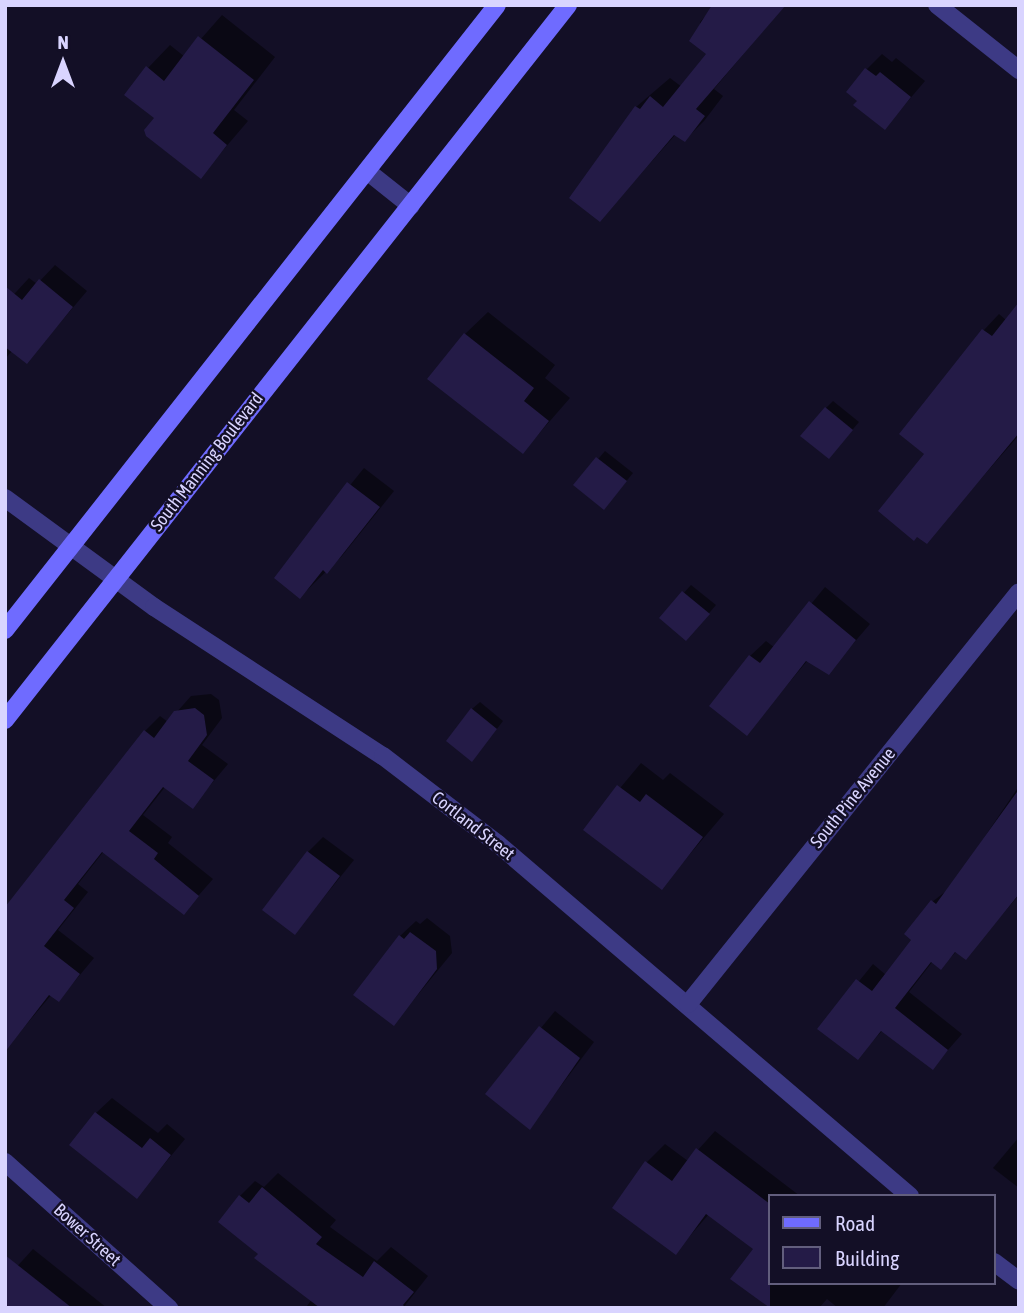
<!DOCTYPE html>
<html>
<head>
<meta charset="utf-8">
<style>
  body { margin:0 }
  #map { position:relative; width:1024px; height:1313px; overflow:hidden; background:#130f26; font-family:"Asap Condensed",sans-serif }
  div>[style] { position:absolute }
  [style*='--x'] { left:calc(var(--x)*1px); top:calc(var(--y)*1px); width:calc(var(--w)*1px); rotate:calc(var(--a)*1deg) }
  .shadow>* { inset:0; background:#0007 }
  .building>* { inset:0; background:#241b47 }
  .street>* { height:18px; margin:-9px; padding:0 9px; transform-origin:9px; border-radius:9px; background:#3d3a85 }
  .secondary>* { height:18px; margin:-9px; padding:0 9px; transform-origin:9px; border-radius:9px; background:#6f6bff }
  span { translate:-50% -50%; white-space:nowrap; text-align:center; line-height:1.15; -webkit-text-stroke:5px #130f26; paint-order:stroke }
  .street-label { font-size:18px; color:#d9d4ff }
  .frame { position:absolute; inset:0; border:7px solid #d9d4ff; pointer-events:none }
  .legend { position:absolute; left:768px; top:1194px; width:228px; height:91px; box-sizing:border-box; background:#130f26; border:2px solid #625e7d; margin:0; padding:9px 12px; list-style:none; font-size:21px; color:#d9d4ff }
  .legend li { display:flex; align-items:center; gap:14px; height:35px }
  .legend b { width:35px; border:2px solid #625e7d }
  .north { position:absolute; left:28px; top:28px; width:70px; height:70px; -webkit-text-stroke:5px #130f26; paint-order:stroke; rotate:0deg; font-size:19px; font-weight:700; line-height:28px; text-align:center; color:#d9d4ff }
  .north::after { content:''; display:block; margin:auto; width:24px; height:32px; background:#d9d4ff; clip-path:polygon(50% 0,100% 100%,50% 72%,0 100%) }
</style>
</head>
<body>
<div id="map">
  <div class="shadow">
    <div style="clip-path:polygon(715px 5px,785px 5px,714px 89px,723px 96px,704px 121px,685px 140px,676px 134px,600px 220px,636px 107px,670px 78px,682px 87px,708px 54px,700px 22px)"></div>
    <div style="clip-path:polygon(222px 15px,275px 57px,234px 110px,248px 121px,201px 176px,157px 117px,148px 68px,170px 45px,185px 57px)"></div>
    <div style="clip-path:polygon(882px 54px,892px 62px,896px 58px,925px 81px,885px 128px,867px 69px)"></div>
    <div style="clip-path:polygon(55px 265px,87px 291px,27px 362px,12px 351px,5px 359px,5px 304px,29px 278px,37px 284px)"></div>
    <div style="clip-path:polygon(1019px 305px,1019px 435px,926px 542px,926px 454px,901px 433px,984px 330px,999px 314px,1006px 320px)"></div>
    <div style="clip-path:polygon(488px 312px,555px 365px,545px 378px,570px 398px,523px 452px,465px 334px)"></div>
    <div style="clip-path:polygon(833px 401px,859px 422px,836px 449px,826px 408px)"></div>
    <div style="clip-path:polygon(605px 451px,633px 473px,611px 500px,576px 485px)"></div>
    <div style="clip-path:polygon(364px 468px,394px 491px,342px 556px,300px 597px,276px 577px)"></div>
    <div style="clip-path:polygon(691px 585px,716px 605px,693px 632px,661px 618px)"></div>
    <div style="clip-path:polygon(825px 587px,870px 624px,828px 673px,808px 660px,747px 733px,712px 706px,750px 656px,766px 641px,775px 648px)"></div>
    <div style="clip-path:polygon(211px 694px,219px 700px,222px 718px,202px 745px,228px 764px,192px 807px,165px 787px,143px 815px,172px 837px,168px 843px,213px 879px,184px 912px,104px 851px,78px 884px,88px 892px,58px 930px,94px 958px,59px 1000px,52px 994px,10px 1044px,5px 910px,145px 731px,160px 716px,168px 722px,191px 696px)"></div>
    <div style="clip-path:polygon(480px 702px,503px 721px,479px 752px,472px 709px)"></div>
    <div style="clip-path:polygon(641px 763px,663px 780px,670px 773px,724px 814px,662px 887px,585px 830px)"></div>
    <div style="clip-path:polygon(1019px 786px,1019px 895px,965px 958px,957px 951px,941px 967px,933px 961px,909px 992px,962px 1034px,933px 1067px,883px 1030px,857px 1058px,820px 1029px,873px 964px,886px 975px,914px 939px,932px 902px,950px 888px)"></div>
    <div style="clip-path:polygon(323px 837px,354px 860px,295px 933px,308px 852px)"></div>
    <div style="clip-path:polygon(427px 918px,450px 936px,452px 953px,394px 1024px,400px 936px,416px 921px,420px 924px)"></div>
    <div style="clip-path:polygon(555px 1011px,594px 1042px,530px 1127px,487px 1093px)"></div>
    <div style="clip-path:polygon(112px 1098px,158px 1133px,167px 1124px,185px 1139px,137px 1197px,96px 1113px)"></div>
    <div style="clip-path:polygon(715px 1131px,800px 1196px,770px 1196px,770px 1283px,902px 1283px,883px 1308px,838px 1308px,827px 1299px,819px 1308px,770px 1308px,733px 1279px,756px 1249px,709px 1214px,676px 1252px,647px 1162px,665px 1144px,688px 1161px)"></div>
    <div style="clip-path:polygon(1019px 1137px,1019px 1188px,993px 1168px)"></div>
    <div style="clip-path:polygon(278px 1173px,336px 1220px,330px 1227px,377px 1261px,391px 1247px,428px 1276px,403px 1308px,307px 1306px,312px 1299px,261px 1253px,240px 1196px,255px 1181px,264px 1187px)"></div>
    <div style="clip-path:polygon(33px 1249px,107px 1308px,5px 1308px,12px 1272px)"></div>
  </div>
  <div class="building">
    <div style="clip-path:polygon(712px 5px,786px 5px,696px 109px,705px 116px,685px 142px,674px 135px,600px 222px,569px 198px,635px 106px,640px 109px,650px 96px,663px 107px,706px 54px,689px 41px)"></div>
    <div style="clip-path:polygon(198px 36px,254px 80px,213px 133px,227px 145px,201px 179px,146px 136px,144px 130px,154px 118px,124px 95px,146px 66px,164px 81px)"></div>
    <div style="clip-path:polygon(865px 68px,876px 76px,880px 72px,911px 97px,885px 130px,853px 105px,857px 101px,846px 92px)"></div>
    <div style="clip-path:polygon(39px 279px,73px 307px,27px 364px,5px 347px,5px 286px,22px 300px)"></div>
    <div style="clip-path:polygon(1019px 302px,1019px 433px,927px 544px,917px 537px,914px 541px,878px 511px,924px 454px,899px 434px,982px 329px,992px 336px)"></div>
    <div style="clip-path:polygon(464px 333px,534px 388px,524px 401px,549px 421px,523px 454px,427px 379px)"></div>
    <div style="clip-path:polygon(825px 407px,853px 430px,829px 459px,800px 436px)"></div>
    <div style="clip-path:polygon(596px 457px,627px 481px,604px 510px,573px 485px)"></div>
    <div style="clip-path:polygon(347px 482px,380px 507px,327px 574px,323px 570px,300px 599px,274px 578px)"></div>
    <div style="clip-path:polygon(682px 591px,710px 614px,686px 641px,659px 618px)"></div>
    <div style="clip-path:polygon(809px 601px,856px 640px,829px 675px,806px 661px,747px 736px,709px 706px,749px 655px,760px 663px)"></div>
    <div style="clip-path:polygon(195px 708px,204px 715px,207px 735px,188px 761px,214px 780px,193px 809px,163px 787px,129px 831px,158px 853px,154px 859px,199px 896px,184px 915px,102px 852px,64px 900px,74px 908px,44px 946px,80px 974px,59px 1002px,49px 995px,5px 1052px,5px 907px,144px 730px,154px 738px,174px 711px)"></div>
    <div style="clip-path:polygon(471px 708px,497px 729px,472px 762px,446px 741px)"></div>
    <div style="clip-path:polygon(617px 785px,640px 802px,646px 794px,703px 837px,662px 890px,583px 830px)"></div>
    <div style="clip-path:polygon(1019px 789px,1019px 894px,966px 960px,955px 952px,941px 970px,931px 962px,895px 1008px,948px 1050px,933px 1070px,881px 1031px,858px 1060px,817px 1029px,856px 979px,872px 991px,911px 940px,904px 934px,931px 900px,936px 904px)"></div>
    <div style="clip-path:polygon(307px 851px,340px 876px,295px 935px,262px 910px)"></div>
    <div style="clip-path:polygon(410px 932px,436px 951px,437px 969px,394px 1026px,353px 995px,399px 935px,404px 939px)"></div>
    <div style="clip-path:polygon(539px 1026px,580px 1058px,530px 1130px,485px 1094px)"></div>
    <div style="clip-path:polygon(95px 1112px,142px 1148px,150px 1138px,171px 1155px,137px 1199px,69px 1145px)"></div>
    <div style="clip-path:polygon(696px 1148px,770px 1204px,770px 1308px,730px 1279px,753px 1249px,706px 1214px,676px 1255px,612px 1208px,645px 1161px,672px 1181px)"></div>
    <div style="clip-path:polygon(262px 1187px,322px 1237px,316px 1244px,363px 1277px,374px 1261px,414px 1292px,403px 1305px,406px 1308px,320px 1308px,254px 1258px,258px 1254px,218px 1222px,239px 1195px,249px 1203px)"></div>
    <div style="clip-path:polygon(5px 1255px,72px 1308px,5px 1308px)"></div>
  </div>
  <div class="street">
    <div style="--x:937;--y:5;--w:105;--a:38.4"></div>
    <div style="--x:367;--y:171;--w:56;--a:38.5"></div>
    <div style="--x:5;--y:498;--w:185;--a:36.2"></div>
    <div style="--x:154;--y:607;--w:273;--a:33.1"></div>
    <div style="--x:383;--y:756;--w:145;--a:37.4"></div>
    <div style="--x:498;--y:844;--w:542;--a:40.51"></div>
    <div style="--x:688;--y:1004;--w:528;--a:-51.22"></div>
    <div style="--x:5;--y:1162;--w:220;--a:41.7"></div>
    <div style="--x:994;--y:1262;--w:31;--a:37"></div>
  </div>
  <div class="secondary">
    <div style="--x:5;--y:630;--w:795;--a:-51.79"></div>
    <div style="--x:5;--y:720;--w:910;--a:-51.78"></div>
  </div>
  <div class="street-label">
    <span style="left:207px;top:462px;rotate:-52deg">South Manning Boulevard</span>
    <span style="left:853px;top:798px;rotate:-51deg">South Pine Avenue</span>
    <span style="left:473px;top:826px;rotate:38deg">Cortland Street</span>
    <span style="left:87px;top:1235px;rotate:42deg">Bower Street</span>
  </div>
  <div class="frame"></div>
  <ul class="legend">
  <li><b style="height:9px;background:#6f6bff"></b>Road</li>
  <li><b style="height:19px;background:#241b47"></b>Building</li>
  </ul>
  <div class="north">N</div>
</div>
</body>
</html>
